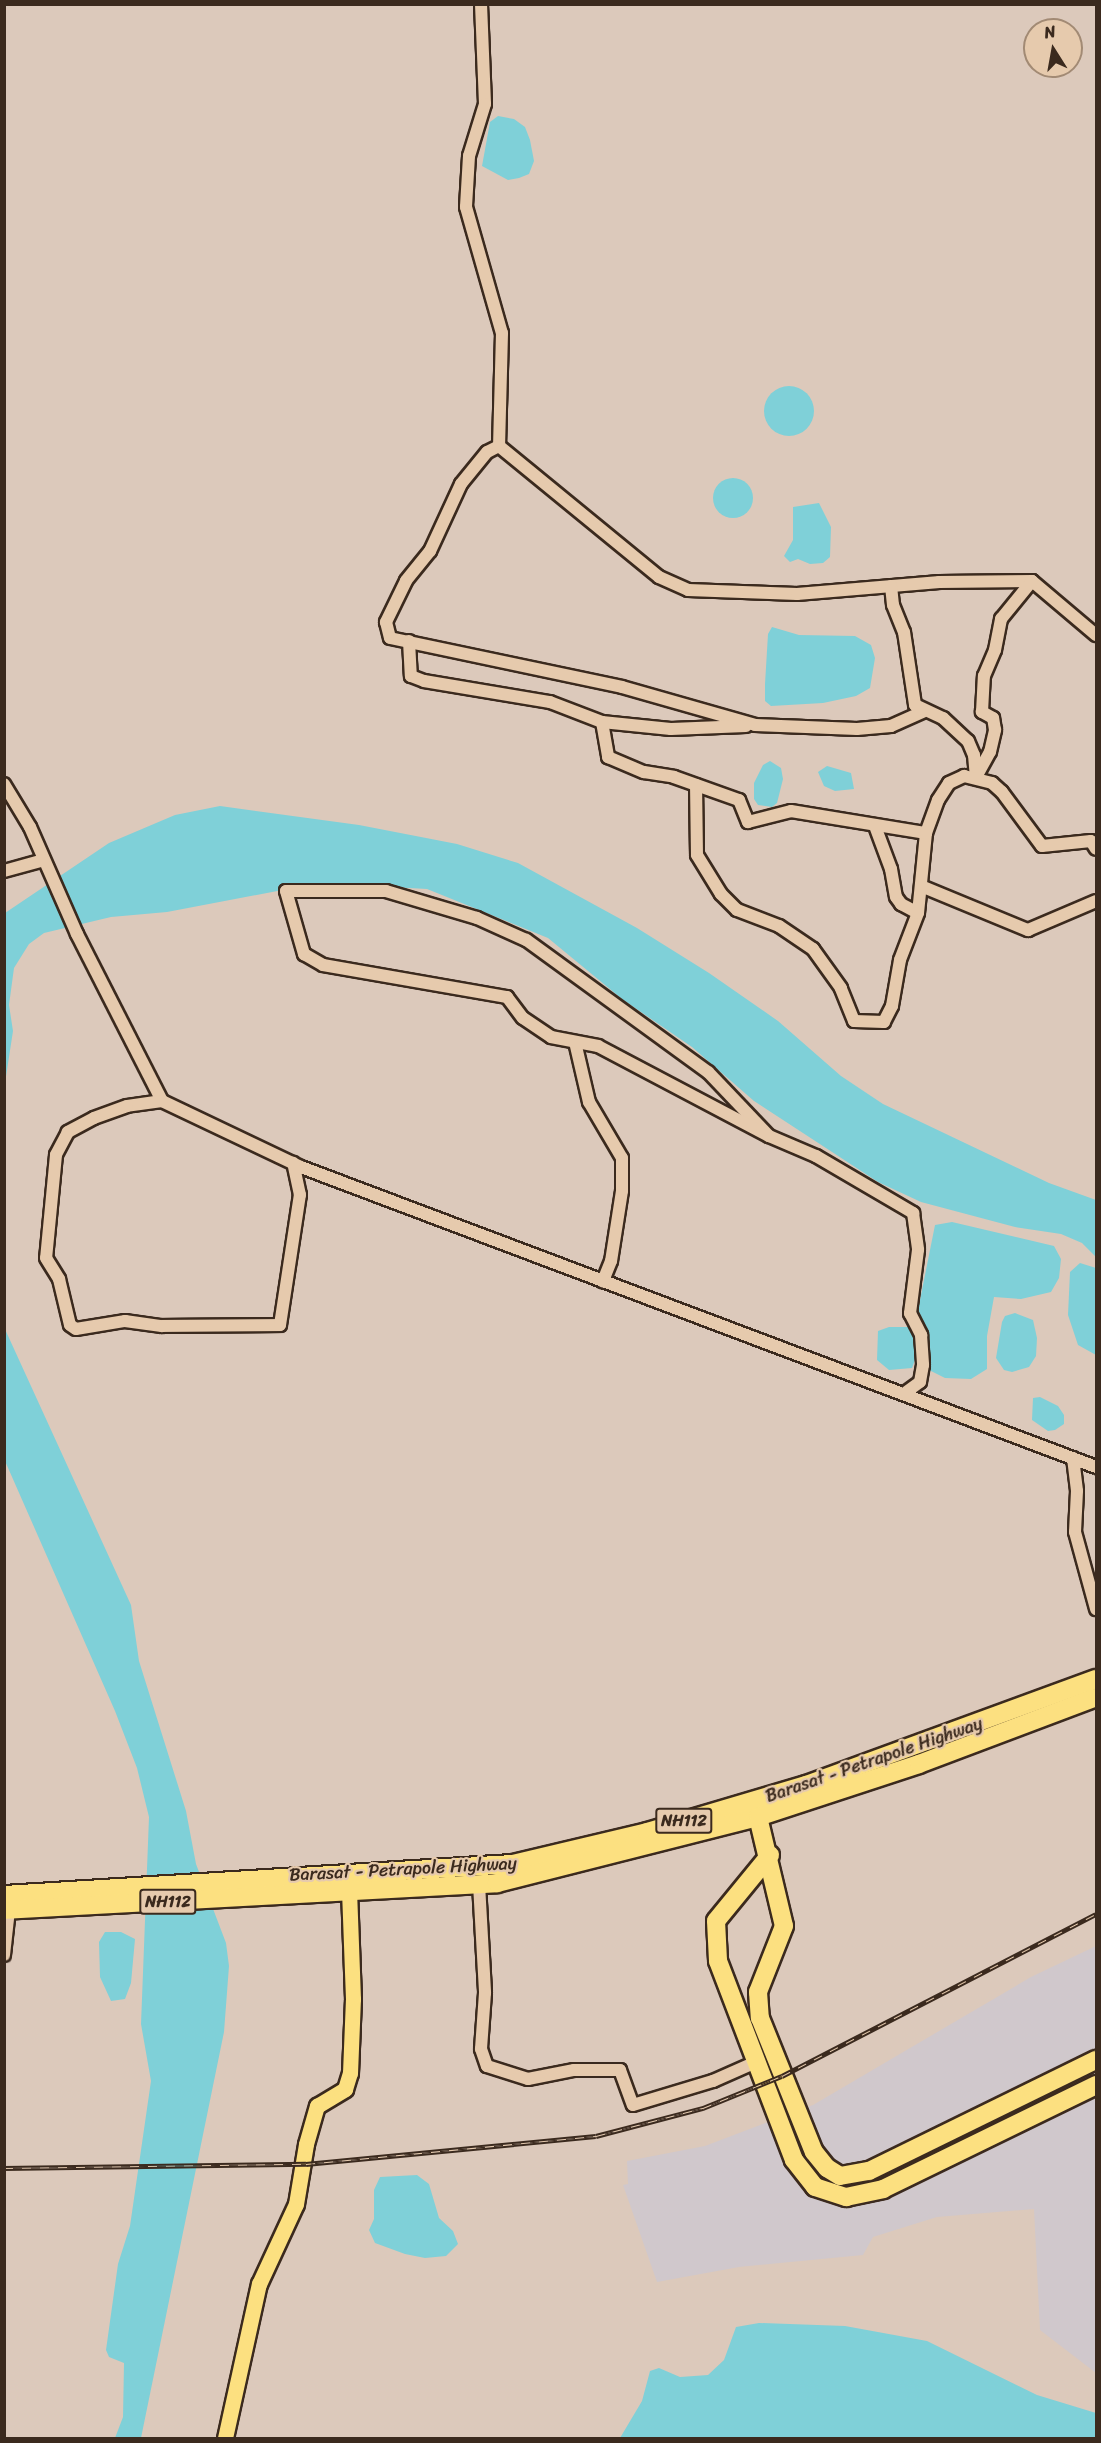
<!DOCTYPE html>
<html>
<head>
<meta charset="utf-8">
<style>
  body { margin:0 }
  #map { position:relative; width:1101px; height:2443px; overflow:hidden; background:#dcc9bb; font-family:Sriracha,sans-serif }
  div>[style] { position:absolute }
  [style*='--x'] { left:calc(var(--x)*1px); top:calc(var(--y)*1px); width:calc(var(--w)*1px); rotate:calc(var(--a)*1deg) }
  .built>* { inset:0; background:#d0c8cc }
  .water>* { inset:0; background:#7fd0d8 }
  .round { border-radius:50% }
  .roads { filter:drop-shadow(2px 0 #3b2a1e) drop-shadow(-2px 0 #3b2a1e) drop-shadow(0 2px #3b2a1e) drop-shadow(0 -2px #3b2a1e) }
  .minor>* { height:12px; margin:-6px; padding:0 6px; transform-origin:6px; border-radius:6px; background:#e6caad }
  .major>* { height:15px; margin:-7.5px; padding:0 7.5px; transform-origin:7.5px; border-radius:7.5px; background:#fce080 }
  .highway>* { height:18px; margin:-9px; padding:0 9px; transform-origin:9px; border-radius:9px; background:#fce080 }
  .rail>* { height:5px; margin-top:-2.5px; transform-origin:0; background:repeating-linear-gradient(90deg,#e6caad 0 9px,#3b2a1e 0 18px); box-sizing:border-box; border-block:2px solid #3b2a1e }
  span { translate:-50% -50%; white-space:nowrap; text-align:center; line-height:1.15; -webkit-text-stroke:4.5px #e6caad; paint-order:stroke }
  .shield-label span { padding:2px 4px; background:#e6caad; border:2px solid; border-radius:4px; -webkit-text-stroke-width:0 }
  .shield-label { font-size:16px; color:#3b2a1e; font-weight:700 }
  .street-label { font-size:18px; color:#3b2a1e }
  .frame { position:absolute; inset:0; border:6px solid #3b2a1e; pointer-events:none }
  .north { position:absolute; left:1023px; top:18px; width:60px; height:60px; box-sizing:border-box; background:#e6caad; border:2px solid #a28a74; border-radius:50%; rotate:349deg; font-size:16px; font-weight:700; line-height:24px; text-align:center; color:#3b2a1e }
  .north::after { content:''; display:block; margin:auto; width:21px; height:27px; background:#3b2a1e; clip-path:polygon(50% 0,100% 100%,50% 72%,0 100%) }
</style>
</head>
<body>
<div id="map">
  <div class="built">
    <div style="clip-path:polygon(1096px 1946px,1096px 2373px,1040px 2330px,1034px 2209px,937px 2217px,873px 2237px,863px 2255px,739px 2267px,657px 2282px,623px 2185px,628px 2184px,627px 2161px,705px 2146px,813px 2105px,1031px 1977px)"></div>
  </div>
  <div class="water">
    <div style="clip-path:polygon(498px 116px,514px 119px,525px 127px,530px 140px,534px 161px,529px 174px,519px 178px,508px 180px,482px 166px,490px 122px)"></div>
    <div class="round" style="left:764px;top:386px;width:50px;height:50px"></div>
    <div class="round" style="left:713px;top:478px;width:40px;height:40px"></div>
    <div style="clip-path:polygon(819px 503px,831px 527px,830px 557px,823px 563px,810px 564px,798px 559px,790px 562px,784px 556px,793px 540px,793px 507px)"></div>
    <div style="clip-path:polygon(772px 627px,799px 635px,855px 636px,871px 645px,875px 658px,870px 688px,856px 696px,823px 703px,771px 706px,765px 701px,765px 684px,768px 634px)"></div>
    <div style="clip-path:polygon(770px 761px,781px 768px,783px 779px,777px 803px,772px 807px,758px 805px,754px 799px,754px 783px,763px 765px)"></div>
    <div style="clip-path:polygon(827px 766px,851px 773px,854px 789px,835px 791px,824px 786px,818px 772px)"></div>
    <div style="clip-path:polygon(220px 806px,359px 825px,457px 844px,518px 863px,637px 928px,709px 973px,778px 1021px,841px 1076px,883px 1104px,1049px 1183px,1096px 1200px,1096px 1257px,1082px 1243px,1061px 1234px,1015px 1227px,921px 1202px,878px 1182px,754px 1101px,692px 1047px,622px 999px,548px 938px,427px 889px,319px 883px,167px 912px,111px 917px,44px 933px,29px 944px,14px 968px,9px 1005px,13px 1031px,5px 1083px,5px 913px,109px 843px,175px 815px)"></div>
    <div style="clip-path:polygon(952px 1222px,1054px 1246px,1061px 1259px,1059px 1278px,1051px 1292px,1021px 1299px,994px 1297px,987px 1336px,987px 1369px,971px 1379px,945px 1378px,927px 1369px,917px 1315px,935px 1225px)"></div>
    <div style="clip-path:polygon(1080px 1263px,1096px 1268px,1096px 1355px,1078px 1345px,1068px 1315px,1070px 1272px)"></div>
    <div style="clip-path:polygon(1015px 1313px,1033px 1320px,1037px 1338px,1036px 1356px,1029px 1367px,1012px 1372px,1004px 1370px,996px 1358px,1002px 1322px,1005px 1316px)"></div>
    <div style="clip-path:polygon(4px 1327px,131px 1605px,139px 1661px,186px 1811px,196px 1864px,226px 1943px,229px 1966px,224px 2032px,141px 2438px,115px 2438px,123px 2417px,124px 2363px,109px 2357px,106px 2350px,118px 2264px,130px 2226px,151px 2081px,141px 2024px,149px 1817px,137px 1768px,115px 1711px,5px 1461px)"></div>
    <div style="clip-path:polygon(889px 1327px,910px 1327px,915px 1335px,919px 1349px,912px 1368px,889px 1370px,877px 1360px,878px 1331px)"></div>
    <div style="clip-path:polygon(1040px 1397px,1058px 1406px,1064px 1415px,1064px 1424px,1055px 1430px,1048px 1431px,1032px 1420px,1033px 1398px)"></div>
    <div style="clip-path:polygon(105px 1932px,121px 1932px,135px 1939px,131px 1983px,125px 1999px,111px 2001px,100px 1977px,99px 1942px)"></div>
    <div style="clip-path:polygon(417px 2175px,429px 2184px,439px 2218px,453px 2231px,458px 2244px,446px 2256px,425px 2258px,405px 2254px,375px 2243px,369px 2230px,374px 2219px,374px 2190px,380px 2177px)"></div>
    <div style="clip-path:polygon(759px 2323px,845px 2326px,927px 2341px,1037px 2395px,1096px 2413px,1096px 2438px,620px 2438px,642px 2401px,650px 2371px,659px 2368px,680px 2377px,708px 2375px,724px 2360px,736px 2327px)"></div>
  </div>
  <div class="roads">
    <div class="minor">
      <div style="--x:481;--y:4;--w:100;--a:87.7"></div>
      <div style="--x:485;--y:104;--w:54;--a:107.1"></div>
      <div style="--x:469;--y:156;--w:51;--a:93.4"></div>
      <div style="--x:466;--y:207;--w:131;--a:74.1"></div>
      <div style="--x:502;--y:333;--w:113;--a:91.5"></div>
      <div style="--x:499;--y:446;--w:207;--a:39.3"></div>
      <div style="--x:659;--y:577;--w:32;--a:24"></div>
      <div style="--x:688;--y:590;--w:109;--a:2.1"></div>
      <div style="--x:797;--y:594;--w:143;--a:-4.8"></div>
      <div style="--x:939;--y:582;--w:93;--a:-0.6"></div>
      <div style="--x:1032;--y:581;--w:84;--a:40.2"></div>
      <div style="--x:499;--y:446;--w:13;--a:153"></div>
      <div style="--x:487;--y:452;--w:41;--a:129.1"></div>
      <div style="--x:461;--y:484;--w:74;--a:114.8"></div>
      <div style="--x:430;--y:551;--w:38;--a:129"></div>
      <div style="--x:406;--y:581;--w:46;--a:116"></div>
      <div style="--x:386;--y:622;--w:16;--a:76"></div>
      <div style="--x:390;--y:638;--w:237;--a:11.9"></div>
      <div style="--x:622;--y:687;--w:138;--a:15.9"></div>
      <div style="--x:755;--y:725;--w:102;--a:2.2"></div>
      <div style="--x:857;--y:729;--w:34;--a:-5"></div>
      <div style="--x:891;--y:726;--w:35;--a:-24"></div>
      <div style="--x:891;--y:586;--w:19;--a:84"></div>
      <div style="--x:893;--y:605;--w:29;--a:68"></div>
      <div style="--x:904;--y:632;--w:74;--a:81.4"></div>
      <div style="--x:915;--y:705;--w:31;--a:25"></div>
      <div style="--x:943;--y:718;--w:34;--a:43"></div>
      <div style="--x:968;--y:741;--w:15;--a:67"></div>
      <div style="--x:974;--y:755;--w:22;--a:85"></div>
      <div style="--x:409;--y:641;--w:35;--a:87"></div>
      <div style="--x:411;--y:676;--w:14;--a:21"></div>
      <div style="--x:424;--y:681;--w:128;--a:9.5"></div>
      <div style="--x:550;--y:702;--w:56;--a:21"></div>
      <div style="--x:602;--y:722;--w:69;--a:5.8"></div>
      <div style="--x:671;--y:729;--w:75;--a:-2.3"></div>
      <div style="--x:602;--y:722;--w:36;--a:80"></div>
      <div style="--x:608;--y:757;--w:39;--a:23"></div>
      <div style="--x:644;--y:772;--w:30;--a:9"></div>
      <div style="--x:674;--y:777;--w:69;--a:19.5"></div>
      <div style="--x:739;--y:800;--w:24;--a:68"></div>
      <div style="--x:748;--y:822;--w:44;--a:-14.3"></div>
      <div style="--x:791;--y:811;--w:137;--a:9.3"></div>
      <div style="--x:926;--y:833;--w:80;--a:95.7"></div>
      <div style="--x:918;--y:913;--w:50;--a:111"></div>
      <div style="--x:900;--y:960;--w:47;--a:99.9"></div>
      <div style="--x:892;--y:1006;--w:18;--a:117"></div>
      <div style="--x:884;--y:1022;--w:30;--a:-178"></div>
      <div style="--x:854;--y:1021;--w:35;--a:-112"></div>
      <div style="--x:841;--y:988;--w:48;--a:-125.7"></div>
      <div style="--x:813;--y:949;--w:41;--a:-145.9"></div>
      <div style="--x:779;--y:926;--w:45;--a:-159.1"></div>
      <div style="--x:737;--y:910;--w:23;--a:-135"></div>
      <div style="--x:721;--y:894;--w:46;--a:-121.6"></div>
      <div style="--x:697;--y:855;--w:70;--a:-90.8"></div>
      <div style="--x:976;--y:777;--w:29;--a:-61"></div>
      <div style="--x:990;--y:752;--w:23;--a:-77"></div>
      <div style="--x:995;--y:730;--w:12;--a:-99"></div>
      <div style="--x:993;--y:718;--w:13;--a:-151"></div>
      <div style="--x:982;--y:712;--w:36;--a:-87"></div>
      <div style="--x:984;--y:676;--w:28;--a:-67"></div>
      <div style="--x:995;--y:650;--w:32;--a:-79"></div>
      <div style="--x:1001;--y:619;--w:49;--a:-50.8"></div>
      <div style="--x:4;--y:784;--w:50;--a:58.8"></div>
      <div style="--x:30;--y:827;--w:117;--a:66.3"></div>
      <div style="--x:77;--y:934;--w:187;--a:63"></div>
      <div style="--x:162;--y:1101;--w:154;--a:25.4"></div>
      <div style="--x:301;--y:1167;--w:850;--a:20.67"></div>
      <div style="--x:875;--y:826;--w:46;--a:69.6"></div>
      <div style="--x:891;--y:869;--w:28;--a:80"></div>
      <div style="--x:896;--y:897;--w:9;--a:54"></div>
      <div style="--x:901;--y:904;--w:19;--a:28"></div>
      <div style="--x:926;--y:833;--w:35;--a:-70"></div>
      <div style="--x:938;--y:800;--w:20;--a:-57"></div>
      <div style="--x:949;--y:783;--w:17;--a:-25"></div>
      <div style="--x:964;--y:776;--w:29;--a:14"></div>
      <div style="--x:992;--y:783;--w:13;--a:42"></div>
      <div style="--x:1002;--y:792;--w:67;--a:53.5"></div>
      <div style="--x:1042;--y:846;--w:49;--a:-5.8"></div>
      <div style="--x:1091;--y:841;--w:9;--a:58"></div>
      <div style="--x:4;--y:871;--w:41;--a:-15.4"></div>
      <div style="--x:921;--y:886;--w:116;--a:22.4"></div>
      <div style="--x:1028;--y:930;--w:74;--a:-23.1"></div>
      <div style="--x:575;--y:1042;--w:62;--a:76.9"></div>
      <div style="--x:589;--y:1102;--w:65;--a:59.5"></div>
      <div style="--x:622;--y:1158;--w:33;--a:90"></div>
      <div style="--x:622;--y:1191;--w:71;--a:98.9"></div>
      <div style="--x:611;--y:1261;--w:22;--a:112"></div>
      <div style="--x:162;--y:1101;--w:35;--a:172"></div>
      <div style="--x:127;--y:1106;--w:35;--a:160"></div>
      <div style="--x:94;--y:1118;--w:30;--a:152"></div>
      <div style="--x:68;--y:1132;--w:26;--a:118"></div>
      <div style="--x:56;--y:1155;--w:103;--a:95.5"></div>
      <div style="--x:46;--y:1258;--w:25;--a:58"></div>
      <div style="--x:59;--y:1279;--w:47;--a:76.6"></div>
      <div style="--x:70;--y:1325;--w:7;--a:34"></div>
      <div style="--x:76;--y:1329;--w:50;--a:-9.3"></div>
      <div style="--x:125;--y:1321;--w:37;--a:8"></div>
      <div style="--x:162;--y:1326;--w:118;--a:-0.5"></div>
      <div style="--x:280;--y:1325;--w:132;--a:-81.3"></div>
      <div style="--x:300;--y:1195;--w:33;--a:-102"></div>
      <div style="--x:769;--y:1136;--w:88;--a:-133.6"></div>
      <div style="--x:708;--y:1072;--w:225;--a:-144"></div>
      <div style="--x:526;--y:940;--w:54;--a:-155.8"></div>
      <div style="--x:477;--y:918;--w:95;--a:-163.5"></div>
      <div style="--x:386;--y:891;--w:100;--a:180"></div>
      <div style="--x:286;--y:891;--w:66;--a:74.1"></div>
      <div style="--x:304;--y:954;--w:22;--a:30"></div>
      <div style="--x:323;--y:965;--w:187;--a:9.9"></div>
      <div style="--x:507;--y:997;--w:26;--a:53"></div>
      <div style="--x:523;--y:1018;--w:34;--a:34"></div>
      <div style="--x:551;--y:1037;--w:48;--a:10.8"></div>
      <div style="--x:598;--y:1046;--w:193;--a:27.8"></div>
      <div style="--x:769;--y:1136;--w:51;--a:23.1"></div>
      <div style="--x:816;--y:1156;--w:113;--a:30.4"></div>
      <div style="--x:913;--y:1213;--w:37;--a:82"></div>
      <div style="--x:918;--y:1250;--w:64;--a:97.2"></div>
      <div style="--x:910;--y:1313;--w:25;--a:63"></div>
      <div style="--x:921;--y:1335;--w:30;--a:86"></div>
      <div style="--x:923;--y:1365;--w:17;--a:100"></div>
      <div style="--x:920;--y:1382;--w:17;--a:144"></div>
      <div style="--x:1073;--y:1458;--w:33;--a:83"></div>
      <div style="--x:1077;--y:1491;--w:41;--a:92.8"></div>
      <div style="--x:1075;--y:1532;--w:80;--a:74.7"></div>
      <div style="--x:479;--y:1884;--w:109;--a:86.8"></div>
      <div style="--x:485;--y:1993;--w:56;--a:94.1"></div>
      <div style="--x:481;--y:2049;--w:18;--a:71"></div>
      <div style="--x:487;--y:2066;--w:43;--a:17.6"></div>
      <div style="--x:528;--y:2079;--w:47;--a:-11.1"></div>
      <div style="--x:574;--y:2070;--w:46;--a:0"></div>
      <div style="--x:620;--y:2070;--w:37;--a:70"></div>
      <div style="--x:633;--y:2105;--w:84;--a:-16.7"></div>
      <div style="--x:713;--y:2081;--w:47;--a:-23.8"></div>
      <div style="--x:4;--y:1955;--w:45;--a:-83.7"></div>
    </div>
    <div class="major">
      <div style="--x:225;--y:2438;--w:158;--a:-77.6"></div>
      <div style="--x:259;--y:2284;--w:88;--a:-65.2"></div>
      <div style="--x:296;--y:2204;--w:61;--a:-80.5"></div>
      <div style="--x:306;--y:2144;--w:40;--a:-74"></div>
      <div style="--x:317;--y:2106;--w:33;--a:-31"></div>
      <div style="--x:345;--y:2089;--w:17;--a:-73"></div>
      <div style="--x:350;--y:2073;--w:74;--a:-87.7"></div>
      <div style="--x:353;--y:1999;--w:107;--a:-92.1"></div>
    </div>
    <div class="highway">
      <div style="--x:758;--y:1817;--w:112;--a:76.6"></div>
      <div style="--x:784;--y:1926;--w:71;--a:111.5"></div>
      <div style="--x:758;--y:1992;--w:26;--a:86"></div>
      <div style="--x:760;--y:2018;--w:144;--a:68.1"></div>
      <div style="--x:814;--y:2152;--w:21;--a:51"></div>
      <div style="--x:827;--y:2168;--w:15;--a:32"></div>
      <div style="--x:840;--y:2176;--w:29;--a:-10"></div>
      <div style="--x:869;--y:2171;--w:253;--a:-26.1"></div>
      <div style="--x:770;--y:1855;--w:85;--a:129.3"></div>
      <div style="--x:716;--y:1921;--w:40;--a:87.1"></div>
      <div style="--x:718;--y:1961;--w:213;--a:69.1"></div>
      <div style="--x:794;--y:2160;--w:34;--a:52"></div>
      <div style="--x:815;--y:2187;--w:33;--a:18"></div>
      <div style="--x:846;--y:2197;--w:38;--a:-12"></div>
      <div style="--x:883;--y:2189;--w:237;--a:-26"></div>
      <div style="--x:4;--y:1895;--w:510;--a:-3.49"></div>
      <div style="--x:513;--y:1864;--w:138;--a:-13.4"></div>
      <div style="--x:647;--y:1832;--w:166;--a:-16.5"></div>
      <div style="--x:806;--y:1785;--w:309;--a:-20.1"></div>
      <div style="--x:4;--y:1910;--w:494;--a:-3.1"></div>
      <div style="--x:497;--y:1883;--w:269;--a:-14.2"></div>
      <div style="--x:758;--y:1817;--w:169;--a:-18.2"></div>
      <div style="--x:919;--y:1764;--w:189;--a:-20.7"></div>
    </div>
  </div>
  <div class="rail">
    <div style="--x:4;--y:2168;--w:302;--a:-0.8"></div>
    <div style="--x:306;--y:2164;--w:291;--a:-5.5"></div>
    <div style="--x:596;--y:2136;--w:111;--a:-14.7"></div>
    <div style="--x:703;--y:2108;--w:85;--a:-22.1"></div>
    <div style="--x:782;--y:2076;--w:353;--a:-27.3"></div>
  </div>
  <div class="shield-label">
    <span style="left:684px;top:1821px">NH112</span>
    <span style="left:168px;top:1902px">NH112</span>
  </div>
  <div class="street-label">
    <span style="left:874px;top:1760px;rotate:-19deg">Barasat - Petrapole Highway</span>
    <span style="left:403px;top:1869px;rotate:-3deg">Barasat - Petrapole Highway</span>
  </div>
  <div class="frame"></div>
  <div class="north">N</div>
</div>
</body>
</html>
